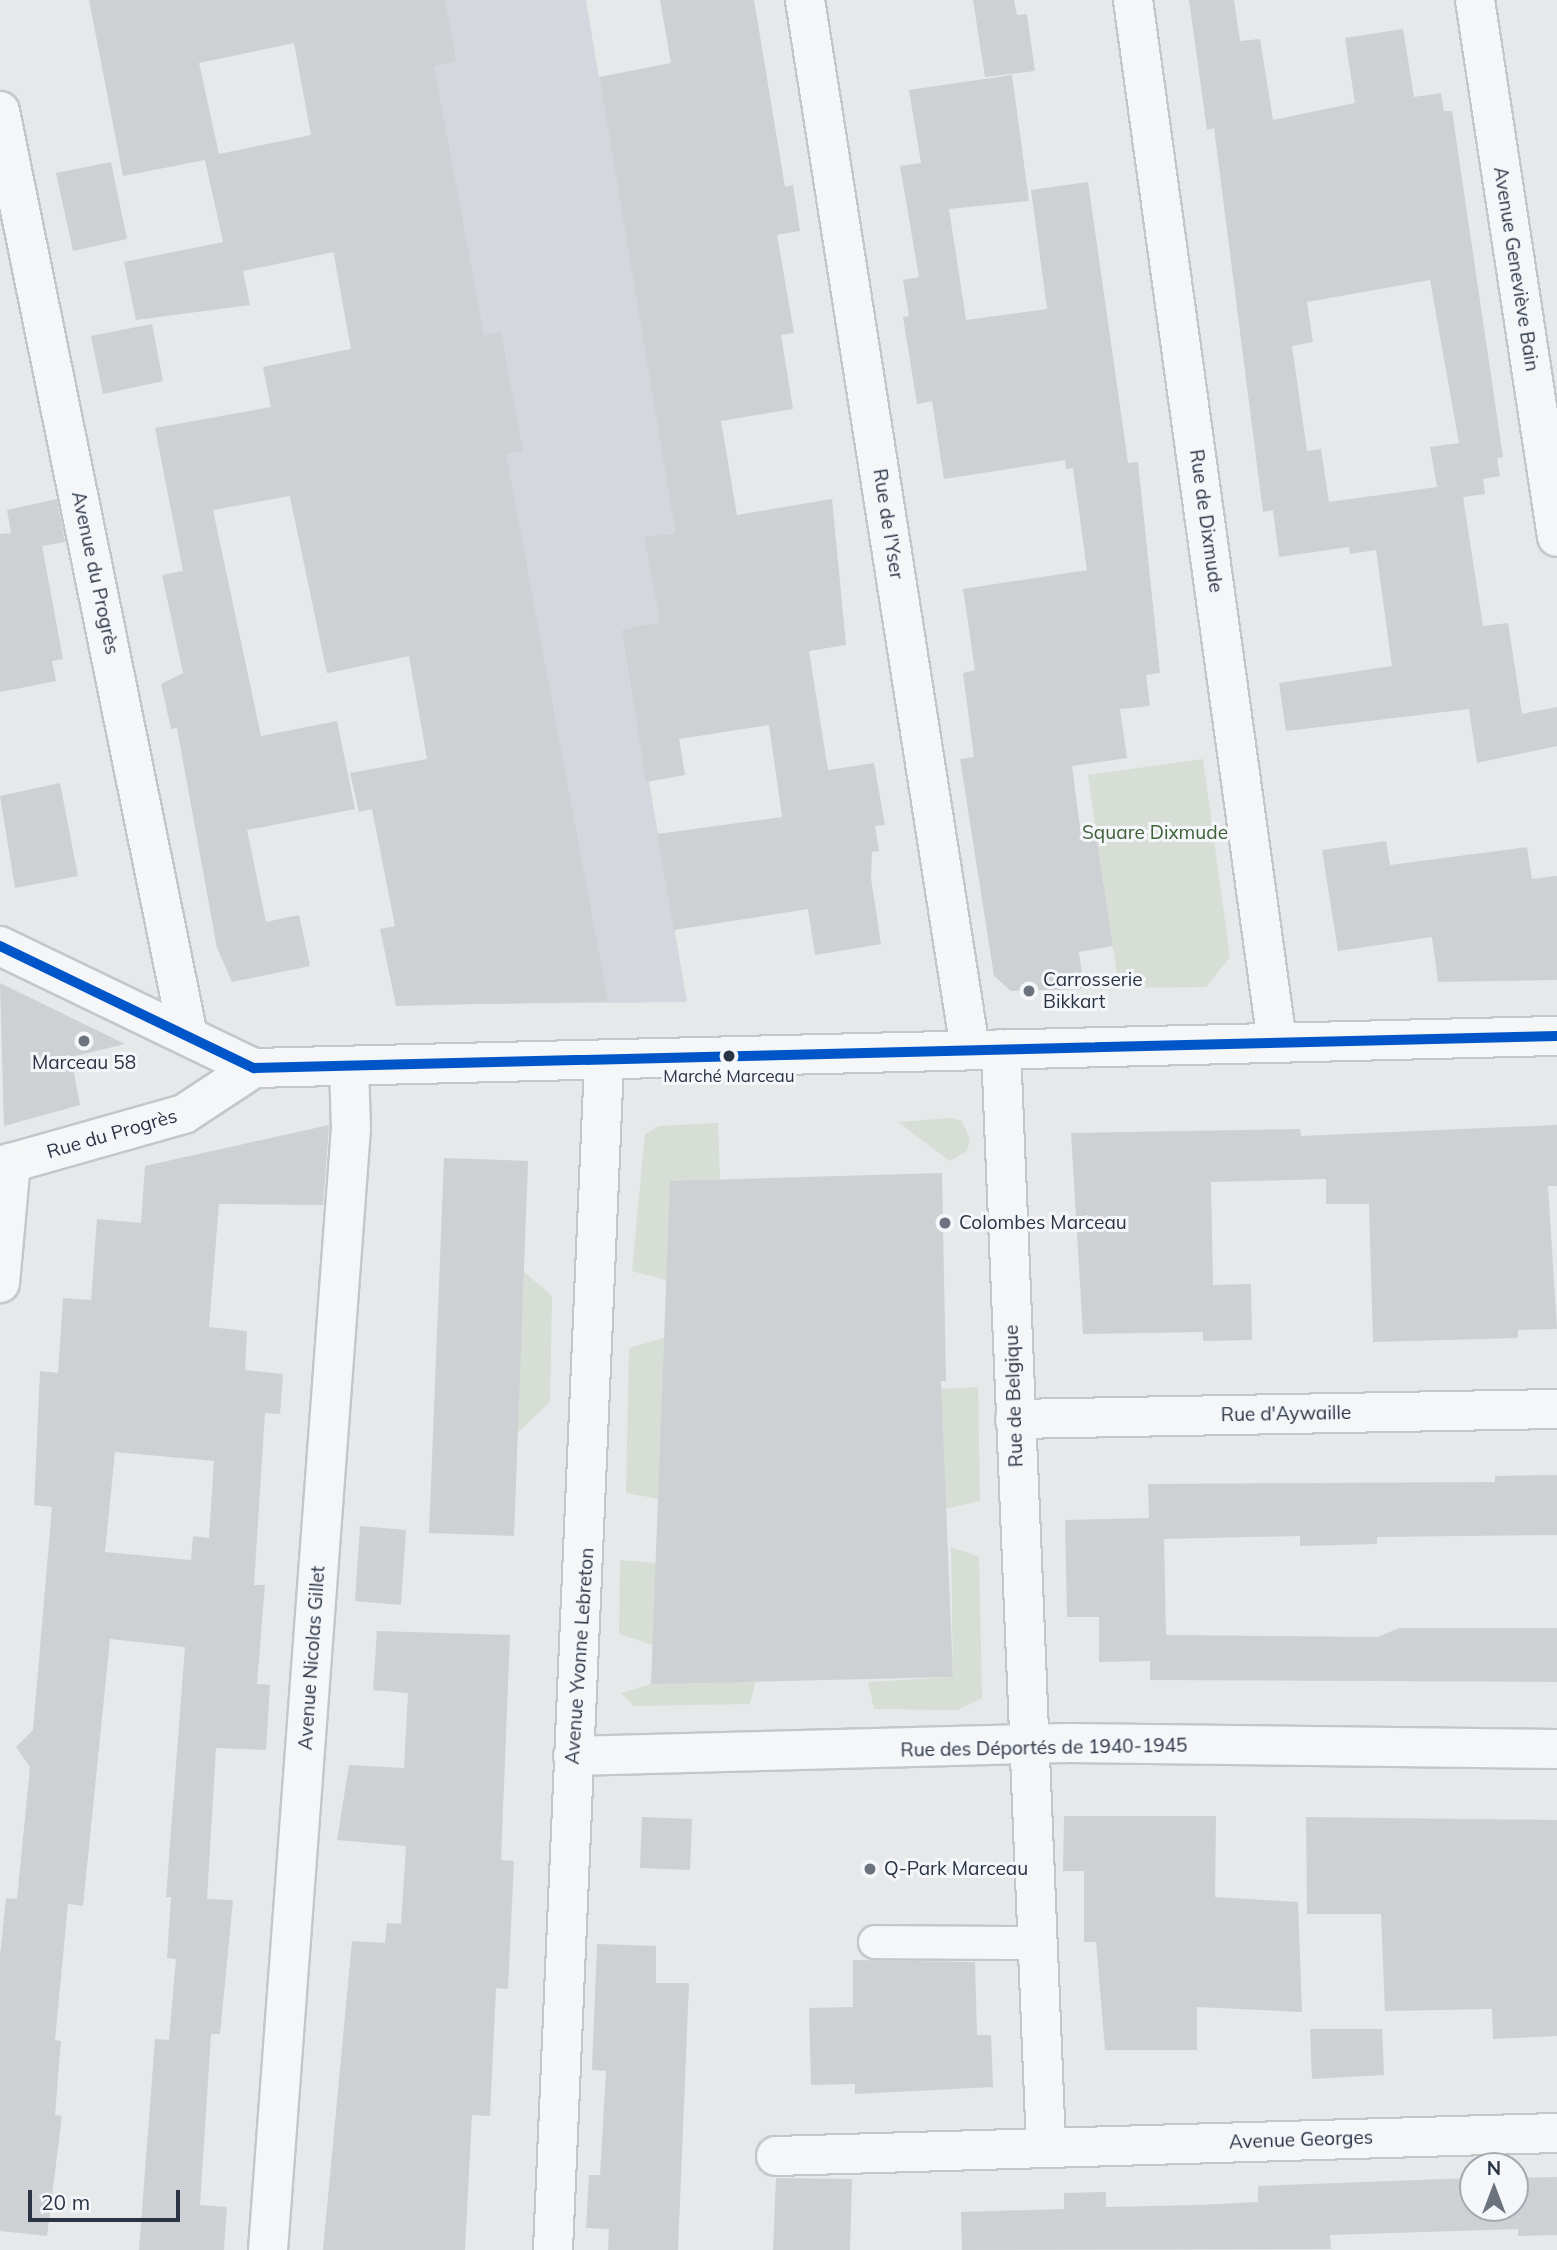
<!DOCTYPE html>
<html>
<head>
<meta charset="utf-8">
<style>
  body { margin:0 }
  #map { position:relative; width:1557px; height:2250px; overflow:hidden; background:#e6e8ea; font-family:Mulish,sans-serif }
  div>[style] { position:absolute }
  [style*='--x'] { left:calc(var(--x)*1px); top:calc(var(--y)*1px); width:calc(var(--w)*1px); rotate:calc(var(--a)*1deg) }
  .built>* { inset:0; background:#d4d7dd }
  .green>* { inset:0; background:#d6ded6 }
  .building>* { inset:0; background:#ced0d3 }
  .roads { filter:drop-shadow(2px 0 #c4c6c8) drop-shadow(-2px 0 #c4c6c8) drop-shadow(0 2px #c4c6c8) drop-shadow(0 -2px #c4c6c8) }
  .lane>* { height:32px; margin:-16px; padding:0 16px; transform-origin:16px; border-radius:16px; background:#f5f6f7 }
  .street>* { height:38px; margin:-19px; padding:0 19px; transform-origin:19px; border-radius:19px; background:#f5f6f7 }
  .bus-1>* { height:10px; margin:-5px; padding:0 5px; transform-origin:5px; border-radius:5px; background:#0055c8 }
  .dots>* { width:19px; height:19px; translate:-50% -50%; box-sizing:border-box; border:4px solid #f4f6f9; border-radius:50% }
  span { translate:-50% -50%; white-space:nowrap; text-align:center; line-height:1.15; -webkit-text-stroke:6px #f4f6f9; paint-order:stroke }
  .bus-label { font-size:17px; color:#2b3445 }
  .street-label { font-size:19px; color:#2b3445 }
  .park-label { font-size:19px; color:#3f6138 }
  .poi-label { font-size:19px; color:#2b3445 }
  .left { translate:0 -50%; text-align:left }
  .north { position:absolute; left:1459px; top:2152px; width:70px; height:70px; box-sizing:border-box; background:#f4f6f9; border:2px solid #a4a8b1; border-radius:50%; rotate:0deg; font-size:19px; font-weight:700; line-height:28px; text-align:center; color:#2b3445 }
  .north::after { content:''; display:block; margin:auto; width:24px; height:32px; background:#6c737f; clip-path:polygon(50% 0,100% 100%,50% 72%,0 100%) }
  .scale { position:absolute; left:28px; top:2190px; width:152px; height:32px; box-sizing:border-box; border:4px solid #2b3445; border-top:0; padding-left:9px; font-size:21px; line-height:24px; white-space:nowrap; color:#2b3445; -webkit-text-stroke:5px #f4f6f9; paint-order:stroke }
</style>
</head>
<body>
<div id="map">
  <div class="built">
    <div style="clip-path:polygon(287px 0,586px 0,675px 533px,645px 537px,661px 623px,623px 630px,687px 1002px,473px 1004px,409px 656px,327px 673px,263px 367px,351px 349px)"></div>
  </div>
  <div class="green">
    <div style="clip-path:polygon(1203px 759px,1230px 957px,1206px 987px,1119px 988px,1088px 775px)"></div>
    <div style="clip-path:polygon(952px 1118px,962px 1121px,970px 1140px,967px 1151px,950px 1161px,898px 1122px)"></div>
    <div style="clip-path:polygon(718px 1123px,720px 1180px,666px 1280px,632px 1271px,645px 1134px,659px 1126px)"></div>
    <div style="clip-path:polygon(524px 1272px,552px 1296px,550px 1402px,517px 1433px)"></div>
    <div style="clip-path:polygon(664px 1338px,659px 1499px,626px 1493px,629px 1348px)"></div>
    <div style="clip-path:polygon(978px 1387px,980px 1501px,944px 1509px,941px 1389px)"></div>
    <div style="clip-path:polygon(951px 1547px,979px 1557px,982px 1698px,957px 1710px,874px 1709px,868px 1682px,953px 1677px)"></div>
    <div style="clip-path:polygon(620px 1560px,656px 1563px,653px 1645px,619px 1634px)"></div>
    <div style="clip-path:polygon(756px 1680px,750px 1704px,634px 1706px,621px 1693px,651px 1684px)"></div>
  </div>
  <div class="building">
    <div style="clip-path:polygon(evenodd,89px 0,445px 0,456px 61px,434px 66px,484px 335px,501px 332px,523px 451px,506px 454px,608px 1001px,396px 1006px,380px 929px,395px 926px,372px 809px,359px 812px,350px 773px,427px 759px,409px 656px,327px 673px,290px 496px,213px 510px,261px 736px,337px 721px,355px 809px,247px 830px,266px 922px,299px 915px,310px 966px,232px 982px,217px 948px,177px 728px,171px 729px,161px 684px,183px 673px,162px 575px,183px 571px,155px 428px,271px 407px,263px 367px,351px 349px,334px 252px,243px 271px,250px 305px,136px 320px,124px 262px,223px 242px,205px 160px,123px 176px,89px 0,294px 43px,311px 135px,219px 154px,199px 63px,294px 43px)"></div>
    <div style="clip-path:polygon(660px 0,754px 0,785px 187px,793px 185px,800px 231px,777px 235px,794px 333px,781px 335px,793px 409px,721px 421px,737px 515px,832px 499px,846px 645px,809px 651px,828px 770px,874px 763px,885px 825px,875px 826px,879px 851px,872px 852px,871px 878px,881px 944px,815px 955px,808px 909px,674px 930px,657px 834px,782px 817px,769px 725px,679px 739px,685px 775px,646px 782px,622px 630px,660px 622px,644px 537px,675px 533px,599px 77px,671px 63px)"></div>
    <div style="clip-path:polygon(973px 0,1014px 0,1017px 15px,1027px 14px,1035px 71px,985px 77px)"></div>
    <div style="clip-path:polygon(evenodd,1189px 0,1234px 0,1240px 41px,1260px 39px,1273px 120px,1355px 103px,1345px 38px,1403px 29px,1414px 97px,1441px 93px,1444px 111px,1452px 111px,1503px 457px,1497px 458px,1500px 476px,1483px 479px,1485px 494px,1463px 497px,1483px 626px,1508px 623px,1522px 714px,1557px 707px,1557px 746px,1477px 763px,1469px 709px,1286px 731px,1279px 683px,1392px 666px,1376px 550px,1350px 554px,1349px 547px,1279px 557px,1273px 510px,1263px 512px,1214px 128px,1207px 130px,1189px 0,1430px 280px,1459px 443px,1430px 447px,1437px 487px,1329px 502px,1321px 449px,1307px 451px,1292px 346px,1313px 342px,1307px 302px,1430px 280px)"></div>
    <div style="clip-path:polygon(1012px 75px,1029px 201px,949px 209px,966px 320px,1047px 309px,1031px 190px,1088px 182px,1128px 463px,1138px 462px,1160px 673px,1146px 675px,1150px 706px,1120px 709px,1127px 758px,1072px 766px,1081px 835px,1096px 833px,1113px 946px,1079px 952px,1084px 989px,1011px 991px,994px 976px,960px 759px,974px 757px,963px 673px,975px 670px,963px 589px,1087px 570px,1073px 468px,1066px 469px,1065px 460px,944px 479px,932px 401px,917px 404px,903px 317px,909px 316px,903px 280px,919px 277px,900px 166px,921px 163px,909px 90px)"></div>
    <div style="clip-path:polygon(111px 162px,127px 239px,73px 251px,56px 173px)"></div>
    <div style="clip-path:polygon(152px 324px,163px 381px,103px 394px,91px 336px)"></div>
    <div style="clip-path:polygon(57px 499px,65px 542px,42px 546px,63px 659px,52px 661px,56px 681px,0 692px,0 534px,11px 533px,7px 510px)"></div>
    <div style="clip-path:polygon(60px 783px,78px 876px,15px 888px,0 796px)"></div>
    <div style="clip-path:polygon(1386px 841px,1390px 865px,1527px 847px,1532px 879px,1557px 876px,1557px 980px,1438px 982px,1432px 937px,1338px 951px,1322px 850px)"></div>
    <div style="clip-path:polygon(0 983px,125px 1044px,71px 1057px,80px 1105px,4px 1126px)"></div>
    <div style="clip-path:polygon(evenodd,329px 1125px,323px 1205px,219px 1204px,209px 1327px,247px 1331px,245px 1370px,283px 1374px,280px 1414px,265px 1413px,254px 1585px,265px 1585px,257px 1684px,270px 1685px,266px 1750px,216px 1748px,207px 1899px,233px 1900px,220px 2034px,211px 2034px,200px 2205px,227px 2207px,224px 2250px,139px 2250px,155px 2039px,169px 2040px,176px 1959px,167px 1958px,171px 1897px,166px 1897px,185px 1647px,110px 1639px,83px 1906px,68px 1904px,55px 2040px,61px 2041px,55px 2115px,62px 2116px,47px 2236px,0 2231px,0 1956px,6px 1898px,17px 1899px,30px 1767px,16px 1747px,33px 1730px,52px 1507px,34px 1505px,40px 1371px,58px 1373px,63px 1298px,91px 1300px,97px 1219px,141px 1223px,145px 1166px,329px 1125px,115px 1452px,214px 1461px,209px 1538px,193px 1536px,191px 1560px,105px 1552px,115px 1452px)"></div>
    <div style="clip-path:polygon(1557px 1125px,1557px 1186px,1548px 1186px,1557px 1329px,1518px 1330px,1518px 1338px,1373px 1342px,1369px 1204px,1326px 1204px,1326px 1179px,1211px 1182px,1213px 1285px,1251px 1284px,1252px 1340px,1203px 1341px,1203px 1332px,1083px 1334px,1071px 1133px,1300px 1129px,1301px 1136px)"></div>
    <div style="clip-path:polygon(444px 1158px,528px 1161px,514px 1536px,429px 1533px)"></div>
    <div style="clip-path:polygon(942px 1173px,946px 1381px,941px 1381px,953px 1677px,651px 1684px,670px 1181px)"></div>
    <div style="clip-path:polygon(1557px 1475px,1557px 1535px,1377px 1537px,1377px 1544px,1300px 1546px,1300px 1536px,1164px 1539px,1166px 1635px,1378px 1637px,1399px 1628px,1557px 1628px,1557px 1682px,1150px 1680px,1150px 1661px,1099px 1662px,1099px 1617px,1067px 1617px,1065px 1520px,1149px 1518px,1148px 1484px,1495px 1482px,1495px 1476px)"></div>
    <div style="clip-path:polygon(360px 1526px,406px 1530px,401px 1605px,355px 1601px)"></div>
    <div style="clip-path:polygon(377px 1631px,510px 1635px,501px 1860px,514px 1861px,508px 1989px,496px 1988px,490px 2116px,472px 2115px,465px 2250px,323px 2250px,352px 1941px,385px 1943px,387px 1923px,401px 1924px,406px 1846px,337px 1840px,349px 1765px,404px 1768px,408px 1693px,373px 1690px)"></div>
    <div style="clip-path:polygon(1064px 1816px,1216px 1816px,1215px 1897px,1298px 1902px,1302px 2012px,1197px 2007px,1197px 2050px,1105px 2050px,1096px 1942px,1084px 1942px,1084px 1871px,1063px 1871px)"></div>
    <div style="clip-path:polygon(642px 1817px,692px 1819px,690px 1870px,640px 1868px)"></div>
    <div style="clip-path:polygon(1306px 1817px,1557px 1820px,1557px 2036px,1493px 2039px,1492px 2009px,1385px 2011px,1381px 1914px,1307px 1914px)"></div>
    <div style="clip-path:polygon(597px 1944px,656px 1946px,656px 1983px,689px 1983px,678px 2250px,608px 2250px,609px 2229px,586px 2228px,589px 2175px,600px 2175px,606px 2071px,592px 2070px)"></div>
    <div style="clip-path:polygon(853px 1960px,975px 1962px,977px 2035px,991px 2035px,993px 2087px,855px 2094px,855px 2084px,811px 2085px,809px 2008px,853px 2007px)"></div>
    <div style="clip-path:polygon(1310px 2029px,1382px 2029px,1384px 2075px,1312px 2079px)"></div>
    <div style="clip-path:polygon(1557px 2177px,1557px 2235px,1518px 2236px,1518px 2229px,1330px 2235px,1331px 2249px,962px 2250px,961px 2212px,1064px 2209px,1064px 2193px,1106px 2192px,1106px 2207px,1199px 2205px,1258px 2202px,1258px 2186px,1473px 2178px,1473px 2208px,1515px 2208px,1515px 2178px)"></div>
    <div style="clip-path:polygon(776px 2178px,852px 2179px,850px 2250px,773px 2250px)"></div>
  </div>
  <div class="roads">
    <div class="lane">
      <div style="--x:875;--y:1942;--w:160;--a:0.4"></div>
    </div>
    <div class="street">
      <div style="--x:805;--y:0;--w:1062;--a:81.06"></div>
      <div style="--x:1133;--y:0;--w:1052;--a:82.13"></div>
      <div style="--x:1475;--y:0;--w:543;--a:81.32"></div>
      <div style="--x:0;--y:111;--w:944;--a:78.51"></div>
      <div style="--x:0;--y:946;--w:282;--a:25.7"></div>
      <div style="--x:254;--y:1068;--w:1303;--a:-1.41"></div>
      <div style="--x:1001;--y:1049;--w:1099;--a:87.65"></div>
      <div style="--x:0;--y:1166;--w:191;--a:-15.8"></div>
      <div style="--x:184;--y:1114;--w:84;--a:-33.3"></div>
      <div style="--x:0;--y:1283;--w:121;--a:-84.8"></div>
      <div style="--x:1015;--y:1419;--w:542;--a:-1.06"></div>
      <div style="--x:573;--y:1756;--w:496;--a:-1.5"></div>
      <div style="--x:1069;--y:1743;--w:488;--a:0.7"></div>
      <div style="--x:776;--y:2156;--w:781;--a:-1.69"></div>
      <div style="--x:268;--y:2250;--w:1124;--a:-85.77"></div>
      <div style="--x:351;--y:1129;--w:62;--a:-91.8"></div>
      <div style="--x:553;--y:2250;--w:1189;--a:-87.54"></div>
    </div>
  </div>
  <div class="bus-1">
    <div style="--x:0;--y:946;--w:282;--a:25.7"></div>
    <div style="--x:254;--y:1068;--w:1303;--a:-1.41"></div>
  </div>
  <div class="dots">
    <div style="left:1029px;top:991px;background:#6c737f"></div>
    <div style="left:84px;top:1041px;background:#6c737f"></div>
    <div style="left:729px;top:1056px;background:#2b3445"></div>
    <div style="left:945px;top:1223px;background:#6c737f"></div>
    <div style="left:870px;top:1869px;background:#6c737f"></div>
  </div>
  <div class="bus-label">
    <span style="left:729px;top:1076px">Marché Marceau</span>
  </div>
  <div class="street-label">
    <span style="left:1516px;top:269px;rotate:81deg">Avenue Geneviève Bain</span>
    <span style="left:1206px;top:521px;rotate:82deg">Rue de Dixmude</span>
    <span style="left:888px;top:524px;rotate:81deg">Rue de l'Yser</span>
    <span style="left:95px;top:573px;rotate:78deg">Avenue du Progrès</span>
    <span style="left:112px;top:1134px;rotate:-16deg">Rue du Progrès</span>
    <span style="left:1014px;top:1396px;rotate:-92deg">Rue de Belgique</span>
    <span style="left:1286px;top:1414px;rotate:-1deg">Rue d'Aywaille</span>
    <span style="left:580px;top:1656px;rotate:-86deg">Avenue Yvonne Lebreton</span>
    <span style="left:312px;top:1658px;rotate:-86deg">Avenue Nicolas Gillet</span>
    <span style="left:1044px;top:1748px;rotate:-1deg">Rue des Déportés de 1940-1945</span>
    <span style="left:1301px;top:2140px;rotate:-2deg">Avenue Georges</span>
  </div>
  <div class="park-label">
    <span style="left:1155px;top:833px">Square Dixmude</span>
  </div>
  <div class="poi-label">
    <span class="left" style="left:1043px;top:991px">Carrosserie<br>Bikkart</span>
    <span style="left:84px;top:1063px">Marceau 58</span>
    <span class="left" style="left:959px;top:1223px">Colombes Marceau</span>
    <span class="left" style="left:884px;top:1869px">Q-Park Marceau</span>
  </div>
  <div class="north">N</div>
  <div class="scale">20 m</div>
</div>
</body>
</html>
